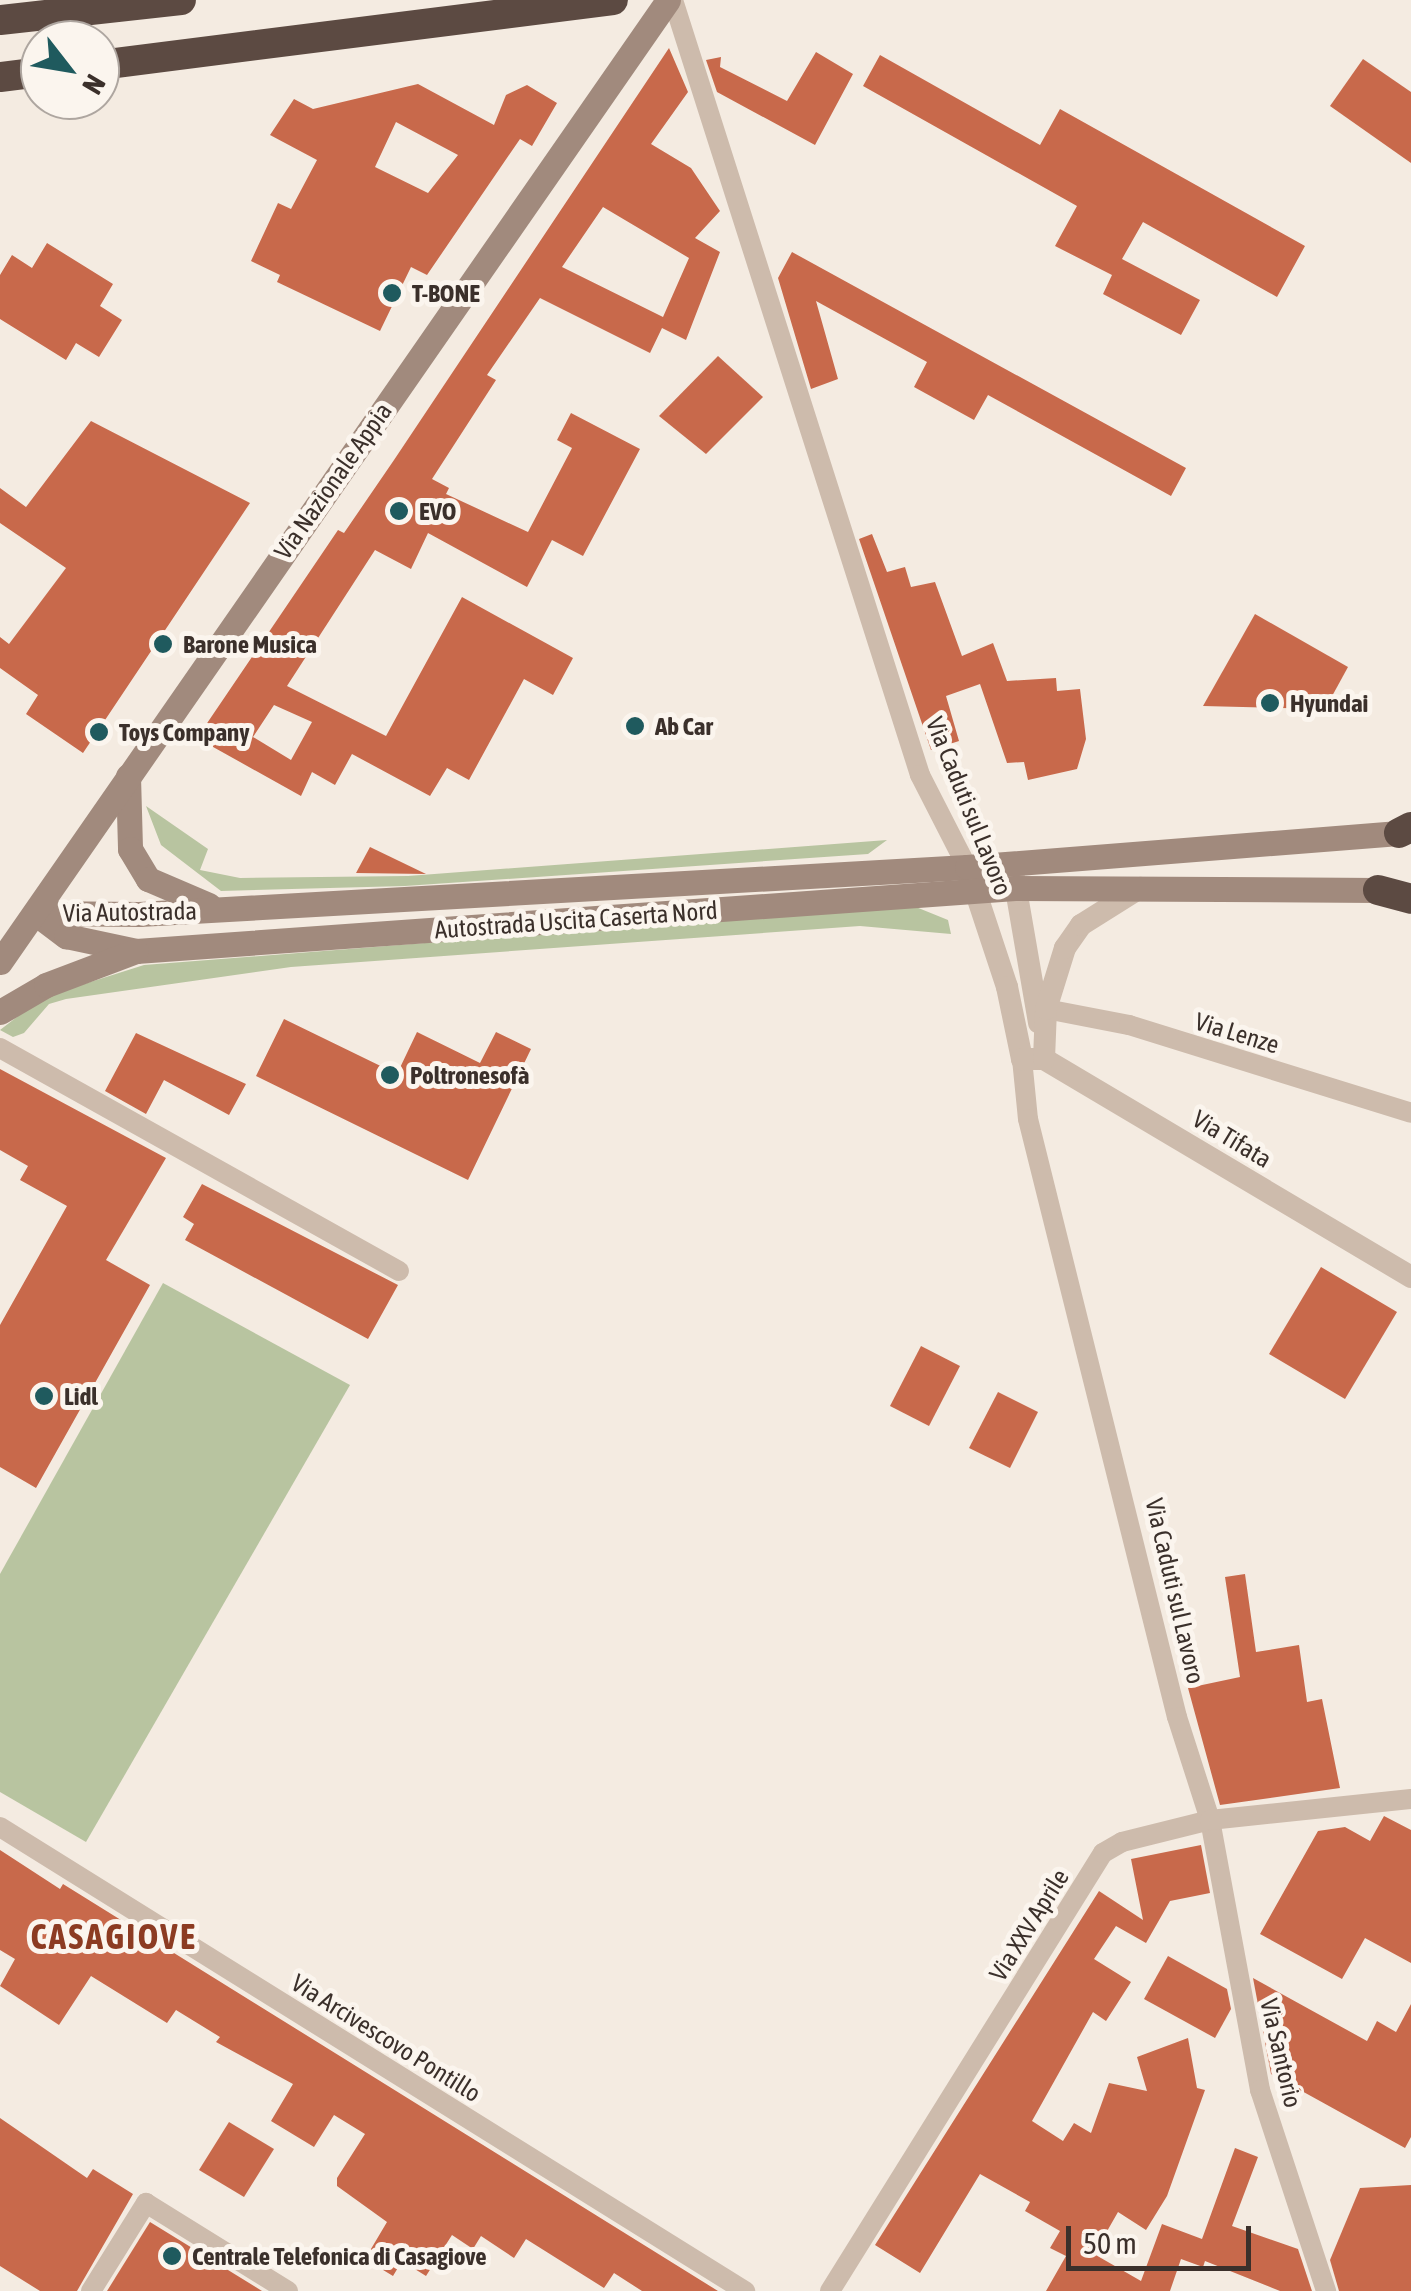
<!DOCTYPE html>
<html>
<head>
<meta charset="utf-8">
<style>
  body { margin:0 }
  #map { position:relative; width:1411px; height:2291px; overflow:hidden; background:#f4ebe1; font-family:"Asap Condensed",sans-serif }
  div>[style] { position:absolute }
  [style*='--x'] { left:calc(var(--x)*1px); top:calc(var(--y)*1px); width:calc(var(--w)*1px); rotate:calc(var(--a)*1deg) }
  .green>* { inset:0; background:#b8c4a0 }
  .building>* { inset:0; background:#c8694b }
  .minor>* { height:20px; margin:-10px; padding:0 10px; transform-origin:10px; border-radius:10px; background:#cdbbac }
  .tertiary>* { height:22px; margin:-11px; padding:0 11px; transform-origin:11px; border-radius:11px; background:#cdbbac }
  .secondary>* { height:25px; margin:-12.5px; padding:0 12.5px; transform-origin:12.5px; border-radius:12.5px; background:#a18a7d }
  .motorway>* { height:30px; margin:-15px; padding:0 15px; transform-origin:15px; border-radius:15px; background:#5c4a42 }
  .dots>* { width:28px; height:28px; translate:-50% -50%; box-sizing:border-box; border:5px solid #fbf5ee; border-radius:50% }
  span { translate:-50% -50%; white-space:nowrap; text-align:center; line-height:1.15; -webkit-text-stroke:10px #fbf5ee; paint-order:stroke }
  .poi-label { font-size:25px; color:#3b302b; font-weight:700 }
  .left { translate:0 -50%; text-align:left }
  .street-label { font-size:25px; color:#3b302b }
  .district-label { font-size:35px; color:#8c3b22; font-weight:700; letter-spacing:2.5px }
  .north { position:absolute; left:20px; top:20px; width:100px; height:100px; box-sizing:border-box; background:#fbf5ee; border:2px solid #aea6a0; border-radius:50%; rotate:121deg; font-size:28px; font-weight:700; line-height:40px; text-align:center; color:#3b302b }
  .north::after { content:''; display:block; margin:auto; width:35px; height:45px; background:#1f5a5e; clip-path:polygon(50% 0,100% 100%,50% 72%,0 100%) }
  .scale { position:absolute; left:1066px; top:2226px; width:185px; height:45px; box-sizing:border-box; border:5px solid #3b302b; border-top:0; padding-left:12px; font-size:30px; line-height:35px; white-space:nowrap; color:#3b302b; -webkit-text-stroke:8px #fbf5ee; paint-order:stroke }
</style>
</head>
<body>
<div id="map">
  <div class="green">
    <div style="clip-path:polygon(146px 806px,208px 849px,200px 870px,240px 878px,408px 876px,887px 840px,868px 854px,405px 886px,221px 891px,161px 845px)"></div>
    <div style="clip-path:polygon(911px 905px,948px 920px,951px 934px,860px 926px,291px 967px,66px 999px,49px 1004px,24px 1033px,13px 1037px,0 1030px,43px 997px,144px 965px)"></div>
    <div style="clip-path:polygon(163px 1283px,350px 1385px,86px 1842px,0 1792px,0 1574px)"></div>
  </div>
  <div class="building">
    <div style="clip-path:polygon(evenodd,669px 48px,688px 92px,651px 144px,691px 168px,720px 211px,695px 238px,720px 252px,686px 340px,662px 328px,650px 353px,540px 298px,487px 375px,496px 380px,432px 479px,449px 488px,446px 494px,528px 532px,572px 448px,557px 440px,571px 413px,640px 449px,583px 556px,552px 540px,527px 587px,428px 533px,411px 569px,375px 550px,287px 686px,386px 736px,462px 597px,573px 658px,553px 695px,524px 679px,469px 780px,447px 768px,430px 796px,352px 754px,335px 785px,312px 772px,301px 796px,197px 738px,338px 530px,344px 533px,394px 460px,669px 48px,603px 207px,689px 258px,663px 317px,562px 267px,603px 207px,669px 48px,274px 705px,312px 722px,291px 760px,253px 737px,274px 705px)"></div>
    <div style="clip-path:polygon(816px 52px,853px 74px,815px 145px,717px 92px,706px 60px,721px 57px,720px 67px,787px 101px)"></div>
    <div style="clip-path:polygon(880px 55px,1040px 145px,1060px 109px,1305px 246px,1277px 297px,1143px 222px,1122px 259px,1200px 300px,1181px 335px,1103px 294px,1112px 275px,1055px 246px,1077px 206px,863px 86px)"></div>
    <div style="clip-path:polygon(1363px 59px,1411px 92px,1411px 163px,1330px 106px)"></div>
    <div style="clip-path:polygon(evenodd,418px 84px,494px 125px,506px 95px,527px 85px,557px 103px,532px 146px,520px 139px,427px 275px,411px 267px,380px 331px,277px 282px,280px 275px,251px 261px,278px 203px,291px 209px,317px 160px,270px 135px,294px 99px,313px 109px,418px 84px,396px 122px,458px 155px,428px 193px,375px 167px,396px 122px)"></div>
    <div style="clip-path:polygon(47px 243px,113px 284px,100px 306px,122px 320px,99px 357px,76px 343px,66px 360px,0 319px,0 275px,12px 255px,32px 268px)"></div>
    <div style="clip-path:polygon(792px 252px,1186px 468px,1171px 496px,988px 395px,974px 420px,914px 387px,927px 362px,816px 301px,838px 379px,811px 389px,778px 278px)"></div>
    <div style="clip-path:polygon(718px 356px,763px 397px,706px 454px,659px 416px)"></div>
    <div style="clip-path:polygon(91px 421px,250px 503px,83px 753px,26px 714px,38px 695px,0 668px,0 637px,9px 644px,66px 568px,0 523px,0 488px,26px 507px)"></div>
    <div style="clip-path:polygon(872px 534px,887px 572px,905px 567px,911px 587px,935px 582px,962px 656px,993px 643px,1007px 681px,1056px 678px,1057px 691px,1080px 689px,1086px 739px,1077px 769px,1028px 780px,1024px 762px,1007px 763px,980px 684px,946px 696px,959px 741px,931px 750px,859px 539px)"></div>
    <div style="clip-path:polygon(1255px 614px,1348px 667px,1325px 709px,1203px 706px)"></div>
    <div style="clip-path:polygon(370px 847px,426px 874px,356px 873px)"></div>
    <div style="clip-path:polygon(284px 1019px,397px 1074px,417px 1032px,480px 1063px,496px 1032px,531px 1049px,468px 1180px,256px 1076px)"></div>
    <div style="clip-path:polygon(136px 1033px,246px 1084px,229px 1115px,164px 1080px,146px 1114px,105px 1091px)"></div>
    <div style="clip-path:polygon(0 1069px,166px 1158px,106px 1260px,150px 1285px,36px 1488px,0 1467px,0 1325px,67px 1206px,20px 1180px,28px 1166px,0 1150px)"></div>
    <div style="clip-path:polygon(202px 1184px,398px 1285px,368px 1339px,185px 1240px,194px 1224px,183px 1217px)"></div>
    <div style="clip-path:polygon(1321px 1267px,1397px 1312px,1345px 1399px,1269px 1354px)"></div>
    <div style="clip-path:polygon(921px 1346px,960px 1366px,929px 1426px,890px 1406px)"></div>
    <div style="clip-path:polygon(998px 1392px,1038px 1412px,1010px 1468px,969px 1448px)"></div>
    <div style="clip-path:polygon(1245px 1574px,1256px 1652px,1299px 1645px,1307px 1702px,1322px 1699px,1340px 1788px,1220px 1805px,1188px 1688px,1240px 1677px,1225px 1577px)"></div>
    <div style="clip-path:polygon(1384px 1816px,1411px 1830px,1411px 1963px,1365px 1938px,1342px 1979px,1260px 1934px,1318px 1831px,1345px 1827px,1370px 1841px)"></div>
    <div style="clip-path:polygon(1201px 1845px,1210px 1893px,1170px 1901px,1146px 1943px,1116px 1926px,1094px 1959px,1131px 1982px,1106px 2021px,1093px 2012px,1032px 2121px,1063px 2141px,1074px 2123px,1091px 2133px,1109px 2083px,1147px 2091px,1137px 2057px,1188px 2038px,1197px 2088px,1205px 2090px,1167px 2196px,1146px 2230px,1118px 2212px,1094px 2254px,1141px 2281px,1162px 2224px,1202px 2239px,1235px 2148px,1258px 2157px,1232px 2226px,1298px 2249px,1312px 2291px,1280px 2291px,1205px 2261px,1203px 2267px,1181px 2259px,1170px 2291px,1046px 2291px,1066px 2256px,1050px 2248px,1060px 2231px,1025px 2211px,1030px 2202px,980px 2174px,920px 2273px,875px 2245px,1099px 1891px,1143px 1920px,1131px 1859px)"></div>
    <div style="clip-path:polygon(0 1850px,60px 1889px,63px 1884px,718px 2291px,642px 2291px,614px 2273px,604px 2288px,526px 2239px,514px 2258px,481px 2236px,473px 2249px,452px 2235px,426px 2276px,402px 2261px,393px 2276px,365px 2259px,387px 2222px,337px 2186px,337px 2178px,365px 2134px,334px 2115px,314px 2147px,271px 2121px,293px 2084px,216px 2042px,220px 2037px,176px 2010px,167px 2023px,91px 1976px,59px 2025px,0 1986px,15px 1959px,0 1950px)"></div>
    <div style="clip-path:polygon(1168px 1956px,1227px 1989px,1231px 2009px,1215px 2038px,1144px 1999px)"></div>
    <div style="clip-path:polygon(1253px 1978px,1367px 2041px,1377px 2021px,1396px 2032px,1411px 2004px,1411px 2137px,1405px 2148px,1271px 2074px)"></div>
    <div style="clip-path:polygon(0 2118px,87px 2178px,93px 2169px,133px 2194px,77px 2291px,40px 2291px,0 2266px)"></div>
    <div style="clip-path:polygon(229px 2122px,274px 2149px,244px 2197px,199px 2170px)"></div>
    <div style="clip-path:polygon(1411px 2185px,1411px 2291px,1339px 2291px,1330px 2260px,1360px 2188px)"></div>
    <div style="clip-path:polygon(150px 2222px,262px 2291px,107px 2291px)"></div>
  </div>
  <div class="minor">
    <div style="--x:673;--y:0;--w:813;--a:72.32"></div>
    <div style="--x:920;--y:775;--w:103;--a:62.9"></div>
    <div style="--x:1046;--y:1009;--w:85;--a:10.9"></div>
    <div style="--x:1129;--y:1025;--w:295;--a:17.3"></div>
    <div style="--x:0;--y:1048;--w:457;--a:29.2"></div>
    <div style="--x:1022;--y:1059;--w:60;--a:84.3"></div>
    <div style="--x:1028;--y:1119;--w:616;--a:76.01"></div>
    <div style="--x:1177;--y:1717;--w:108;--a:72.2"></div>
    <div style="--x:1210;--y:1820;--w:275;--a:79.5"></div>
    <div style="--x:1260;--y:2090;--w:212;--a:71.8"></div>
    <div style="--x:0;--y:1827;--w:878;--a:31.92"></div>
    <div style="--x:91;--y:2291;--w:104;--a:-58"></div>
    <div style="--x:146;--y:2203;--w:167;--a:31.8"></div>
    <div style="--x:830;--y:2291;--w:516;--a:-58.07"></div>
    <div style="--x:1103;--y:1853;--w:22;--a:-30"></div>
    <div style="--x:1122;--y:1842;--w:91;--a:-14"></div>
    <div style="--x:1210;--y:1820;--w:202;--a:-6"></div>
  </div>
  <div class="tertiary">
    <div style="--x:1013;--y:872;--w:153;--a:80.2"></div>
    <div style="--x:970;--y:875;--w:118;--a:71.7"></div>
    <div style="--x:1007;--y:987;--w:74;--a:78.2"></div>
    <div style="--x:1022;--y:1059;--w:22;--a:0"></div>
    <div style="--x:1044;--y:1059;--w:427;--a:30.7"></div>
    <div style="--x:1044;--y:1059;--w:50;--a:-87.7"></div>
    <div style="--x:1046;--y:1009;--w:64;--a:-72.7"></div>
    <div style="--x:1065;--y:948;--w:28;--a:-55"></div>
    <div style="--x:1081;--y:925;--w:70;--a:-32.1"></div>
  </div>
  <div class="secondary">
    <div style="--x:128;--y:776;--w:73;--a:88.4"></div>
    <div style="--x:130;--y:849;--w:35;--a:59"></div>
    <div style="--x:148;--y:879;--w:66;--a:23.1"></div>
    <div style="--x:35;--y:913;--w:104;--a:0.6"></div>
    <div style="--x:139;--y:914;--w:829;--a:-3.25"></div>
    <div style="--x:967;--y:867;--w:433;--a:-4.5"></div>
    <div style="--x:35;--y:913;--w:39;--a:37"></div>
    <div style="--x:66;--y:936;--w:72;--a:12.1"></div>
    <div style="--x:136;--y:951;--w:881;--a:-4.1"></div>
    <div style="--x:1015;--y:888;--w:363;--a:0.3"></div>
    <div style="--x:0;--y:962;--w:1171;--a:-55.22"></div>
    <div style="--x:0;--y:1012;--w:53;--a:-30.4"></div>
    <div style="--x:46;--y:985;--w:96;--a:-20.7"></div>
  </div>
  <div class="motorway">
    <div style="--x:0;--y:20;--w:182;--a:-6.3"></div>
    <div style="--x:100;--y:65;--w:517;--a:-7.22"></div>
    <div style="--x:0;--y:77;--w:40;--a:-7.1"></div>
    <div style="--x:1399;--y:833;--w:13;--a:-27"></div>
    <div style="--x:1378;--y:890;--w:34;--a:15"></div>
  </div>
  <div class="dots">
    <div style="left:392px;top:293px;background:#1f5a5e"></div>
    <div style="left:399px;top:511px;background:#1f5a5e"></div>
    <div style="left:163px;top:644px;background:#1f5a5e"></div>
    <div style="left:1270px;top:703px;background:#1f5a5e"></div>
    <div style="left:635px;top:726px;background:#1f5a5e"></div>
    <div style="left:99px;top:732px;background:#1f5a5e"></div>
    <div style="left:390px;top:1075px;background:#1f5a5e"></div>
    <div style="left:44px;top:1396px;background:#1f5a5e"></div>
    <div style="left:172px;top:2256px;background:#1f5a5e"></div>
  </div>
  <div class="poi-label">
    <span class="left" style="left:412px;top:293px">T-BONE</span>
    <span class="left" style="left:419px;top:511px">EVO</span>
    <span class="left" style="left:183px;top:644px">Barone Musica</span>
    <span class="left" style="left:1290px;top:703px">Hyundai</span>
    <span class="left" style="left:655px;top:726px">Ab Car</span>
    <span class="left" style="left:119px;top:732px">Toys Company</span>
    <span class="left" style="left:410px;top:1075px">Poltronesofà</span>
    <span class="left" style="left:64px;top:1396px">Lidl</span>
    <span class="left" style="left:192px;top:2256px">Centrale Telefonica di Casagiove</span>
  </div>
  <div class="street-label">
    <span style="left:333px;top:481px;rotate:-55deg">Via Nazionale Appia</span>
    <span style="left:969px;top:806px;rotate:68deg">Via Caduti sul Lavoro</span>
    <span style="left:130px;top:912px;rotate:-1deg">Via Autostrada</span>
    <span style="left:576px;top:920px;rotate:-4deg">Autostrada Uscita Caserta Nord</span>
    <span style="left:1237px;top:1033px;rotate:17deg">Via Lenze</span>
    <span style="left:1232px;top:1139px;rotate:31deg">Via Tifata</span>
    <span style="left:1175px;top:1591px;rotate:77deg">Via Caduti sul Lavoro</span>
    <span style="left:1029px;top:1925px;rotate:-58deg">Via XXV Aprile</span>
    <span style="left:386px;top:2038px;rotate:32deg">Via Arcivescovo Pontillo</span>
    <span style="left:1281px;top:2053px;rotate:77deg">Via Santorio</span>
  </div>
  <div class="district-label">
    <span style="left:114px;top:1936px">CASAGIOVE</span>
  </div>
  <div class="north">N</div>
  <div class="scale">50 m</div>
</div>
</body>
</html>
